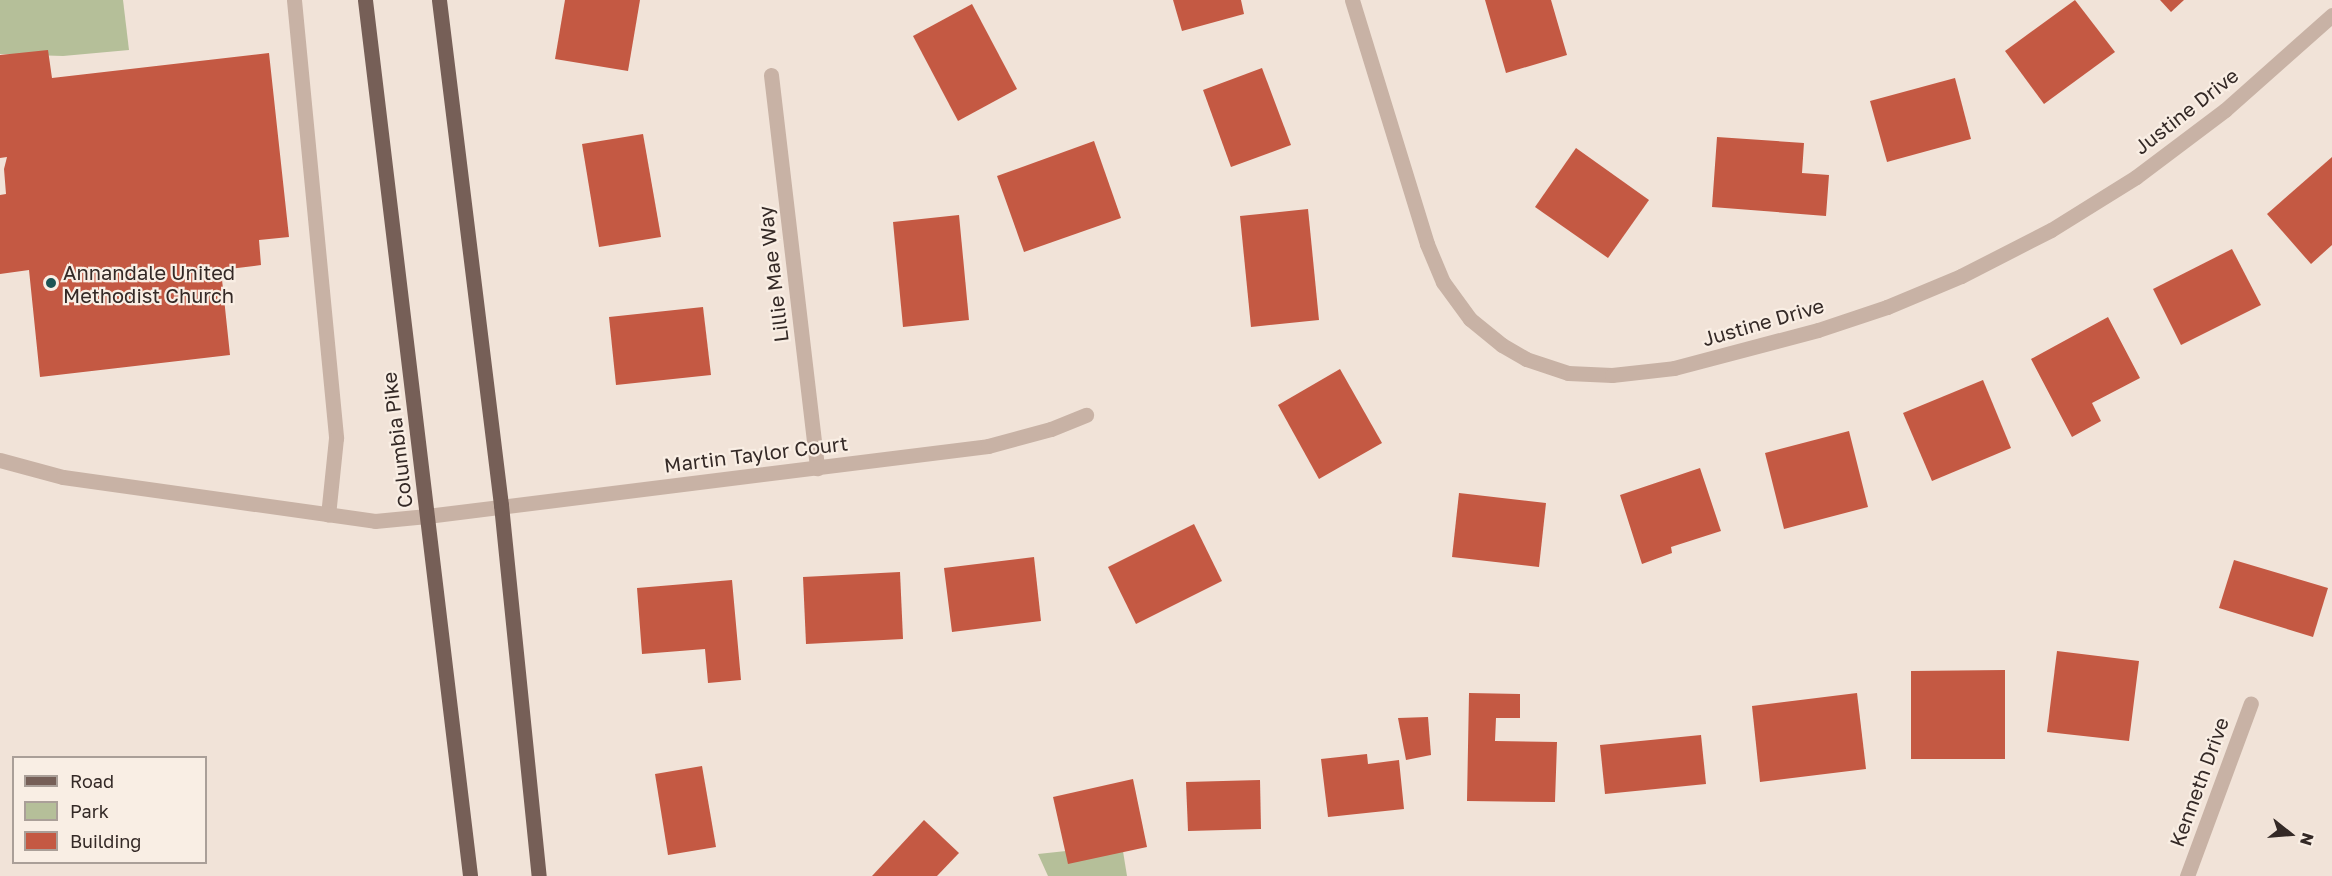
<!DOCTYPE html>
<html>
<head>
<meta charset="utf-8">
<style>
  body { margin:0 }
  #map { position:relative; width:2332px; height:876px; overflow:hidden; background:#f1e3d8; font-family:"Golos Text",sans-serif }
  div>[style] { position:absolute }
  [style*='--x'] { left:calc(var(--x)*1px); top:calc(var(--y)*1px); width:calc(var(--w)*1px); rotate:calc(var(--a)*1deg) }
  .green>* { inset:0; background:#b5bf99 }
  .building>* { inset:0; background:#c45943 }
  .service>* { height:15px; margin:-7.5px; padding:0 7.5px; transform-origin:7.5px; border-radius:7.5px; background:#c8b2a5 }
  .minor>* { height:15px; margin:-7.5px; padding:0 7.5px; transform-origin:7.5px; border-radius:7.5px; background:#c8b2a5 }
  .primary>* { height:15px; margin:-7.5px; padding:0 7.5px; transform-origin:7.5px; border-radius:7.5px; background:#765f57 }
  .dots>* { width:16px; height:16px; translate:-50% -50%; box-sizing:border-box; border:3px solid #f9eee4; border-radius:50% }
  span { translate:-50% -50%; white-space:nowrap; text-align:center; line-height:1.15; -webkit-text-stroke:4.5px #f9eee4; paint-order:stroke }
  .street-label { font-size:20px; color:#342926 }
  .poi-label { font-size:20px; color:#342926 }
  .left { translate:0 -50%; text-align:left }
  .legend { position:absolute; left:12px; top:756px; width:195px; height:108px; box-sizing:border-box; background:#f9eee4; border:2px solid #aa9f98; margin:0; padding:8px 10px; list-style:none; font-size:18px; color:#342926 }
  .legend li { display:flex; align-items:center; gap:12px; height:30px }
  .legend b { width:30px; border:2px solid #aa9f98 }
  .north { position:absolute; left:2260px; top:804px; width:60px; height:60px; -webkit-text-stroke:4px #f9eee4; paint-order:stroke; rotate:107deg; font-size:16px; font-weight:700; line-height:24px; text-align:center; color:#342926 }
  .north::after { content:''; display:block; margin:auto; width:21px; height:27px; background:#342926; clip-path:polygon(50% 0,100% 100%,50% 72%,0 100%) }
</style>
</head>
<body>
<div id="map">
  <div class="green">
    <div style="clip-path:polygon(0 0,123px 0,129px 50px,63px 56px,0 54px)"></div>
    <div style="clip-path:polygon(1122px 845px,1127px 876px,1048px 876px,1038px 854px)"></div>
  </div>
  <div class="building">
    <div style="clip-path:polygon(565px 0,640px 0,628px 71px,555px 59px)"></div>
    <div style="clip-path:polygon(1173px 0,1241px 0,1244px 14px,1182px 31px)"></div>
    <div style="clip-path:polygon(1485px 0,1551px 0,1567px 55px,1506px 73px)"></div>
    <div style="clip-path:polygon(2075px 0,2115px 52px,2044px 104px,2005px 51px)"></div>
    <div style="clip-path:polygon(2160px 0,2184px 0,2171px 12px)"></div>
    <div style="clip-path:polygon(972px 4px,1017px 89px,958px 121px,913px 36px)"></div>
    <div style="clip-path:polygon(48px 50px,52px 78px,269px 53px,289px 237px,259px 240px,261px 265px,221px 270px,230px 355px,40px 377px,29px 270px,0 274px,0 195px,6px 194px,4px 169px,7px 157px,0 158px,0 55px)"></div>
    <div style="clip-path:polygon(1262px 68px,1291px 145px,1231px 167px,1203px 90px)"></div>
    <div style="clip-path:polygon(1955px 78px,1971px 139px,1887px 162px,1870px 101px)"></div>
    <div style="clip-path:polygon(643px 134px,661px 237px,599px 247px,582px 144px)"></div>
    <div style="clip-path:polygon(1717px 137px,1804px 143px,1802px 173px,1829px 175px,1826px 216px,1712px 207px)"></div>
    <div style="clip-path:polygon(1094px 141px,1121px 218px,1024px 252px,997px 176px)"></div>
    <div style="clip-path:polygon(1576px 148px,1649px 200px,1608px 258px,1535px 207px)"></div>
    <div style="clip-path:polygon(2332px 157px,2332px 245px,2311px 264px,2267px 214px)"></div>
    <div style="clip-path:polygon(1308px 209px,1319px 320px,1251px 327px,1240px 216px)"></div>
    <div style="clip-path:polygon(959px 215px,969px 320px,903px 327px,893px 222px)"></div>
    <div style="clip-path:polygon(2232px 249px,2261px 305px,2181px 345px,2153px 289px)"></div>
    <div style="clip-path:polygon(703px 307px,711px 375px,616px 385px,609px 317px)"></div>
    <div style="clip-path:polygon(2108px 317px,2140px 378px,2092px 403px,2101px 421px,2072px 437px,2031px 359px)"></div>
    <div style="clip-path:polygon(1340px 369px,1382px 443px,1319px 479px,1278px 405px)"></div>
    <div style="clip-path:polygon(1983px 380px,2011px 448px,1932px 481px,1903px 413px)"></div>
    <div style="clip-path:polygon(1849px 431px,1868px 507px,1784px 529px,1765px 453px)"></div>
    <div style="clip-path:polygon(1700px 468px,1721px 531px,1671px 547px,1672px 553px,1642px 564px,1620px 495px)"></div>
    <div style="clip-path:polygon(1459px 493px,1546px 503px,1539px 567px,1452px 557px)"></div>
    <div style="clip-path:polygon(1194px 524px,1222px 581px,1136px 624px,1108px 567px)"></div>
    <div style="clip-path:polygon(1034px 557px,1041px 621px,952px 632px,944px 568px)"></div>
    <div style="clip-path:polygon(2234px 560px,2328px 588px,2313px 637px,2219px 608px)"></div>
    <div style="clip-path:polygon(900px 572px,903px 639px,806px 644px,803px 577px)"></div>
    <div style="clip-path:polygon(732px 580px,741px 680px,708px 683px,705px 649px,642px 654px,637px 588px)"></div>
    <div style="clip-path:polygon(2057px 651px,2139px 661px,2129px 741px,2047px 732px)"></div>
    <div style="clip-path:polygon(2005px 670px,2005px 759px,1911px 759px,1911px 671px)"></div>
    <div style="clip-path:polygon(1469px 693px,1520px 694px,1520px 718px,1496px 718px,1495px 741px,1557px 742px,1555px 802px,1467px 801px)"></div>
    <div style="clip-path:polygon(1857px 693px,1866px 769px,1760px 782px,1752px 706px)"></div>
    <div style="clip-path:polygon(1428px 717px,1431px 755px,1406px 760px,1398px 718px)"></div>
    <div style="clip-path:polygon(1701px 735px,1706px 784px,1605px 794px,1600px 745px)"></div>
    <div style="clip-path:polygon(1367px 754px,1368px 764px,1399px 760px,1404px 809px,1328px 817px,1321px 759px)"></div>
    <div style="clip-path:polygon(702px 766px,716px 847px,668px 855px,655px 774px)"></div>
    <div style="clip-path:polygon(1133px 779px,1147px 847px,1068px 864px,1053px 797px)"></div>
    <div style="clip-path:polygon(1260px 780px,1261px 829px,1188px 831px,1186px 782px)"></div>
    <div style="clip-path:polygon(924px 820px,959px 853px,937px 876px,872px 876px)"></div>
  </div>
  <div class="service">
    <div style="--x:294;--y:0;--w:440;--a:84.5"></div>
    <div style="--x:336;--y:438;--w:77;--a:95.9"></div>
    <div style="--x:0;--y:460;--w:65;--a:15.1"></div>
    <div style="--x:63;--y:477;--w:315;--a:8"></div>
    <div style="--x:375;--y:521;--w:52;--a:-5.5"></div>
  </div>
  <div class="minor">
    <div style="--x:1352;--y:0;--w:255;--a:72.9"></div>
    <div style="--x:1427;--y:244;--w:41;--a:67.2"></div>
    <div style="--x:1443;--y:282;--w:46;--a:53.9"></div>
    <div style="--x:1470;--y:319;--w:41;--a:39.1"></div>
    <div style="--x:1502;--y:345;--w:28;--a:30"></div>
    <div style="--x:1526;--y:359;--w:44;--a:18.4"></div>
    <div style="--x:1568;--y:373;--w:44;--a:2.6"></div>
    <div style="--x:1612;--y:375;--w:62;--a:-6.4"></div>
    <div style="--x:1674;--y:368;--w:149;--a:-14.8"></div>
    <div style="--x:1818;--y:330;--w:73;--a:-18.4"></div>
    <div style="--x:1887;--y:307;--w:80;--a:-22.7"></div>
    <div style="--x:1961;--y:276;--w:101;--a:-27.1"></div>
    <div style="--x:2051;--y:230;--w:100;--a:-31.9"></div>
    <div style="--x:2136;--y:177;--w:111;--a:-37"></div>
    <div style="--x:2225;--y:110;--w:143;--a:-41.6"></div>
    <div style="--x:771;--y:75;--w:396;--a:83.3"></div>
    <div style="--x:427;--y:516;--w:565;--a:-7.11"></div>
    <div style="--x:988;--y:446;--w:65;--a:-15.1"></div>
    <div style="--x:1051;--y:429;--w:38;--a:-22"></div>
    <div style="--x:2187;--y:876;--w:184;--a:-69.7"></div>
  </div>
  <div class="primary">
    <div style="--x:365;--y:0;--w:882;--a:83.16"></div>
    <div style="--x:439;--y:0;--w:509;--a:83"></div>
    <div style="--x:501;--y:505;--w:373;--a:84.2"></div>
  </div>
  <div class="dots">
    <div style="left:51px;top:283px;background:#1d5454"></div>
  </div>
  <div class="street-label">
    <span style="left:2186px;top:111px;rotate:-38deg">Justine Drive</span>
    <span style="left:773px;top:274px;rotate:-97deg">Lillie Mae Way</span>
    <span style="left:1763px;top:322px;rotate:-16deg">Justine Drive</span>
    <span style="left:397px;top:440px;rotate:-97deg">Columbia Pike</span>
    <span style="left:756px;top:454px;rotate:-7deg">Martin Taylor Court</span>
    <span style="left:2199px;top:782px;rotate:-70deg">Kenneth Drive</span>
  </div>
  <div class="poi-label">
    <span class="left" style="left:63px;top:284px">Annandale United<br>Methodist Church</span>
  </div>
  <ul class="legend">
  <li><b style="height:8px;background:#765f57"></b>Road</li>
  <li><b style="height:16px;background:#b5bf99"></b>Park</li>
  <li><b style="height:16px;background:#c45943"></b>Building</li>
  </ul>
  <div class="north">N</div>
</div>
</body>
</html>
